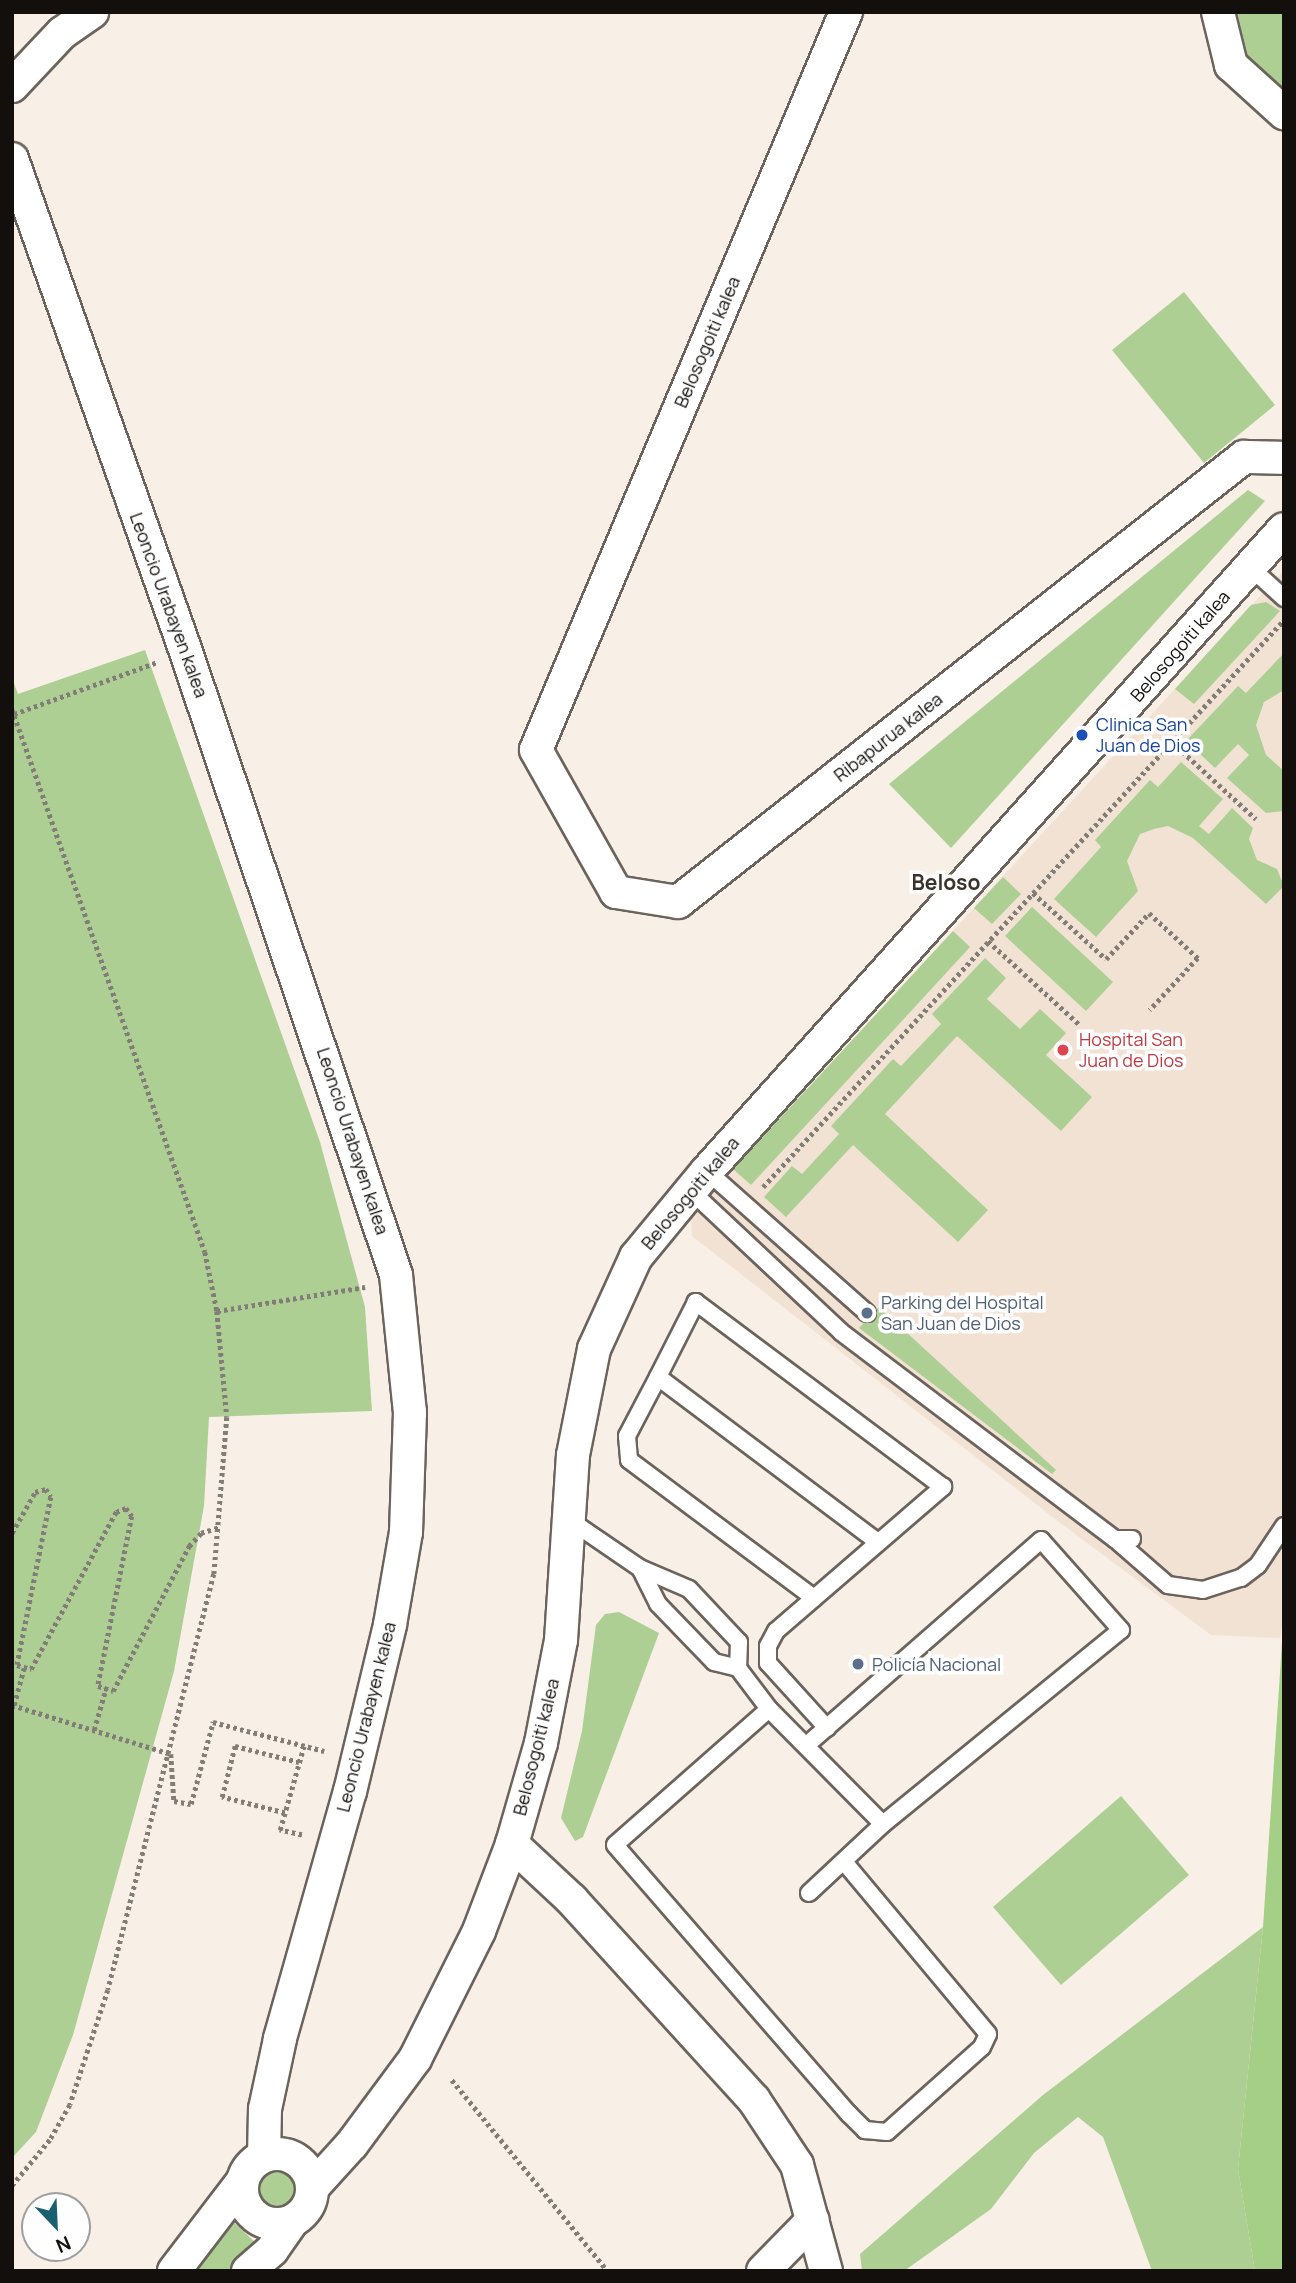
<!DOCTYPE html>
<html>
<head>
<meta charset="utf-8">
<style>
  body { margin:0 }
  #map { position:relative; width:1296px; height:2283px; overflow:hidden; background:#f8efe6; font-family:Manrope,sans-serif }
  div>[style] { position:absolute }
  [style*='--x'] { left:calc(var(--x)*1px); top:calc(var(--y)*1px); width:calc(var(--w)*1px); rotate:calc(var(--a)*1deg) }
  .built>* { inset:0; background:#f1e2d3 }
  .green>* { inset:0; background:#adcf94 }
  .round { border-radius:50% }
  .forest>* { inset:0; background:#a5ce87 }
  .path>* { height:4.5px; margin-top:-2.25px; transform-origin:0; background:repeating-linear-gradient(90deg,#837d77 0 3.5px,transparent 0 7px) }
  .roads { filter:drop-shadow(2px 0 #6c645c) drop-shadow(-2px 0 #6c645c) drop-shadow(0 2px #6c645c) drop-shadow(0 -2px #6c645c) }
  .lane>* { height:16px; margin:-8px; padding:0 8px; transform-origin:8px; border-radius:8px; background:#fff }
  .street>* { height:32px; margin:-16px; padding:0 16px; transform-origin:16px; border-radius:16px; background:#fff }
  .street>.ring { margin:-16px; padding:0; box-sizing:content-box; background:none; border:32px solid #fff; border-radius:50% }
  .dots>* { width:19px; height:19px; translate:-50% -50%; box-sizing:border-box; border:4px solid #fefefe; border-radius:50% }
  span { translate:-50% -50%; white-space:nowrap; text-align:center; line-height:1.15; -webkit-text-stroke:7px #fefefe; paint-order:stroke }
  .street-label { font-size:18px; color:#120f0c }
  .transit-label { font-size:18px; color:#164399 }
  .left { translate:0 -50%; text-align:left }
  .health-label { font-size:18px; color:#be3a42 }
  .service-label { font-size:18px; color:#4e5e75 }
  .quarter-label { font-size:21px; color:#3a332b; font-weight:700 }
  .frame { position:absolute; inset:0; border:14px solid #120f0c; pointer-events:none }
  .north { position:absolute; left:21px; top:2192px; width:70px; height:70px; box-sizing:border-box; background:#fefefe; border:2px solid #a09e9d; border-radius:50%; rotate:157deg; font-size:19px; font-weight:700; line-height:28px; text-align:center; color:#120f0c }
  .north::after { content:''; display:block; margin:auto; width:24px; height:32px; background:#186070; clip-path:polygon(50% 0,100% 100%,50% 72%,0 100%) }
</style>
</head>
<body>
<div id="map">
  <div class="built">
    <div style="clip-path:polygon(1284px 570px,1284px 1613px,1280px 1638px,1211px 1635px,1059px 1522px,692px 1236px,691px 1216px)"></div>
  </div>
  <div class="green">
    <div style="clip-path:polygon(1230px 12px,1284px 12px,1284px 90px,1240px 54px)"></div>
    <div style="clip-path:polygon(1184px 292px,1275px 405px,1204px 463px,1112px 350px)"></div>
    <div style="clip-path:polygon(1248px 490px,1265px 501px,951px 848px,889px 784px)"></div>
    <div style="clip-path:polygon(1266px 602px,1280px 611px,1194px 704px,1175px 689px,1251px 605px)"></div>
    <div style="clip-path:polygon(145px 650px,320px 1142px,365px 1307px,372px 1411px,209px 1417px,204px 1506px,174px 1671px,73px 2035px,36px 2132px,12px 2158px,12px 678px,18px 694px)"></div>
    <div style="clip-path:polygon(1284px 653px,1284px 690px,1264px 702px,1256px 725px,1266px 755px,1284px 771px,1284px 811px,1266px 813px,1227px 778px,1249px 755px,1238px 744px,1215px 768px,1186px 741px,1238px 686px,1246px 693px)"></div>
    <div style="clip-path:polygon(1181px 762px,1223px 799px,1199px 826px,1209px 834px,1232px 808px,1253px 828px,1249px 839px,1257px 860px,1277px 869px,1284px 886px,1266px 904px,1193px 838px,1168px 826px,1154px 829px,1140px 834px,1127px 861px,1138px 891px,1096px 937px,1054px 899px,1101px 847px,1095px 840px,1150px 780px,1158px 787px)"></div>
    <div style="clip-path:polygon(1003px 877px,1021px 894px,992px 924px,974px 908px)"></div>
    <div style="clip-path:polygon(1032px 907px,1113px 982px,1086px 1011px,1005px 936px)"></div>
    <div style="clip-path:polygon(953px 931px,970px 947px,751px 1185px,733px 1169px)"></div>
    <div style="clip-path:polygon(985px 958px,1006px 978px,987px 999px,1020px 1029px,1040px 1009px,1066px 1033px,1046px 1055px,1092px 1097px,1061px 1131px,957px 1036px,885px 1114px,988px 1210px,958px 1242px,853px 1145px,786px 1217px,764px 1197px,792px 1166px,802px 1174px,839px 1134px,831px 1126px,893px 1059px,901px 1066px,941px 1024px,932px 1014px)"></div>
    <div style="clip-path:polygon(879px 1307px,1056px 1470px,1052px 1474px,859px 1328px)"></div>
    <div style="clip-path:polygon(619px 1612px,659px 1633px,583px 1837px,575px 1841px,561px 1818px,582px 1731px,596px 1625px,605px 1614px)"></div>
    <div style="clip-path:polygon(1121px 1796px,1189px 1875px,1061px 1985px,993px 1907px)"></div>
    <div style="clip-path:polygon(1263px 1927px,1238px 2169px,1255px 2271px,1152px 2271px,1103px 2137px,1078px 2117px,1034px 2153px,991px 2209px,904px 2271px,862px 2271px,860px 2254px,1043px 2095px)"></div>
    <div class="round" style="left:258px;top:2169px;width:38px;height:38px"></div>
    <div style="clip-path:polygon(229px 2218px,256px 2243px,231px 2271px,186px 2271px)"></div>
  </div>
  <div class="forest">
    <div style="clip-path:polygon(1284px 1613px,1284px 2271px,1255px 2271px,1238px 2169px,1263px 1927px)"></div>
  </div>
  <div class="path">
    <div style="--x:12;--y:709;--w:576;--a:70.43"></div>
    <div style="--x:205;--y:1252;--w:60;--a:78.5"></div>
    <div style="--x:217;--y:1311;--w:106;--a:84.6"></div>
    <div style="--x:227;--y:1417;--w:158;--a:94.7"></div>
    <div style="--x:214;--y:1574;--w:429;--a:104.3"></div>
    <div style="--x:108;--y:1990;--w:121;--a:108.3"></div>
    <div style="--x:70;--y:2105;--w:40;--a:119.7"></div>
    <div style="--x:50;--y:2140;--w:60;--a:129.6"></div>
    <div style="--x:14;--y:714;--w:153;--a:-19.9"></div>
    <div style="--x:1172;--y:742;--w:114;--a:42.5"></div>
    <div style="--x:1033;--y:893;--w:98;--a:42.1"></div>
    <div style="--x:1106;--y:959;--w:63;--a:-46.9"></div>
    <div style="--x:1149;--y:913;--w:67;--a:42.6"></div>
    <div style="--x:1198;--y:958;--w:71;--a:132.7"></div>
    <div style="--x:988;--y:941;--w:125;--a:42.4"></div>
    <div style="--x:763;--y:1187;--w:769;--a:-47.43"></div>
    <div style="--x:217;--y:1311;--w:150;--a:-9.2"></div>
    <div style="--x:12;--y:1533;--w:47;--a:-60.7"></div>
    <div style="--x:35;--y:1492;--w:11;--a:-15"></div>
    <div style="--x:46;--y:1489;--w:9;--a:58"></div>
    <div style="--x:51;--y:1497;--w:171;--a:101.4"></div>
    <div style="--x:17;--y:1665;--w:15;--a:16"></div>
    <div style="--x:31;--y:1669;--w:179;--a:-61.6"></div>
    <div style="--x:116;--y:1512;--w:11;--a:-22"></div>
    <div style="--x:126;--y:1508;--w:10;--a:53"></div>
    <div style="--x:132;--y:1516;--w:173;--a:101.3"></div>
    <div style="--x:98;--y:1686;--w:16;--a:18"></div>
    <div style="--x:113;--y:1691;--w:164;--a:-62.3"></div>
    <div style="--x:189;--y:1546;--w:18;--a:-47"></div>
    <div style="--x:201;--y:1533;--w:20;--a:-18"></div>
    <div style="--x:12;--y:1705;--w:166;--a:17.1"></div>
    <div style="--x:171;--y:1754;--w:47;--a:86.3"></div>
    <div style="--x:174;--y:1801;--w:17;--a:10"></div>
    <div style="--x:191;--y:1804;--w:85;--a:-75"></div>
    <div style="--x:213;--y:1722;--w:115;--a:14.6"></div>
    <div style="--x:14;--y:1705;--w:39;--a:-75"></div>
    <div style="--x:94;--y:1730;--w:44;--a:-74.1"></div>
    <div style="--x:285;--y:1813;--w:65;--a:-165.7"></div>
    <div style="--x:222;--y:1797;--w:53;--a:-75.7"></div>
    <div style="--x:235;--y:1746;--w:66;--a:14"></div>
    <div style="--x:302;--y:1835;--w:23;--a:-167"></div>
    <div style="--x:280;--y:1830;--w:87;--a:-74.1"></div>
    <div style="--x:452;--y:2080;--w:247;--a:50.8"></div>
  </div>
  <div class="roads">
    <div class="lane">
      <div style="--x:1250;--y:567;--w:46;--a:42.4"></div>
      <div style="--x:707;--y:1171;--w:214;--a:41.6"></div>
      <div style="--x:690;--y:1190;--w:207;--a:43.2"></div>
      <div style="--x:841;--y:1332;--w:343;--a:37.1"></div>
      <div style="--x:1115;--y:1539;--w:17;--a:0"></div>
      <div style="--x:658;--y:1377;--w:67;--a:117.7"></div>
      <div style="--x:627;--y:1436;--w:24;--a:85"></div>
      <div style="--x:629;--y:1460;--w:231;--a:36.7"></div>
      <div style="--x:571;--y:1521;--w:83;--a:34.3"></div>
      <div style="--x:640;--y:1568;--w:53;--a:23.2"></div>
      <div style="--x:689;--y:1589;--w:73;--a:46.7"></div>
      <div style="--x:739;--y:1642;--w:26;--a:92"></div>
      <div style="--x:1115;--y:1539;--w:70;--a:41"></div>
      <div style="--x:1168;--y:1585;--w:35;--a:8"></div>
      <div style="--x:1203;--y:1590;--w:40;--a:-18"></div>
      <div style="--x:1241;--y:1578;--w:21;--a:-37"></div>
      <div style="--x:1258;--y:1565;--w:47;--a:-56.3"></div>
      <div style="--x:640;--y:1568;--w:40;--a:63.4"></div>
      <div style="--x:658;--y:1604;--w:81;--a:46"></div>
      <div style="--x:714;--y:1662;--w:25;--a:14"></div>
      <div style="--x:738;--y:1668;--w:51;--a:52.9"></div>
      <div style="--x:769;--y:1709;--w:162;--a:45.3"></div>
      <div style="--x:883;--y:1824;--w:307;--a:-39.2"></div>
      <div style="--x:1121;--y:1630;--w:120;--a:-131.6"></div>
      <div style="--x:1041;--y:1540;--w:311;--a:138.8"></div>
      <div style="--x:769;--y:1709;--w:205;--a:138.6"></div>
      <div style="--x:615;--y:1845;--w:357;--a:49"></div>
      <div style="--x:849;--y:2114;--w:23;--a:45"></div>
      <div style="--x:865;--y:2130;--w:22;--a:5"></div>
      <div style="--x:887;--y:2132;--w:127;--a:-41.8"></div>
      <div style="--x:982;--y:2047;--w:14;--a:-65"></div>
      <div style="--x:988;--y:2034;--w:224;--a:-129.9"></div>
      <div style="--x:827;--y:1728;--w:88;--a:-132.2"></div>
      <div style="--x:768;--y:1663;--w:17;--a:-90"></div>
      <div style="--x:768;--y:1646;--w:17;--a:-62"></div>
      <div style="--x:776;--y:1631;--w:221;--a:-40.8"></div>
      <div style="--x:943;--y:1487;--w:309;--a:-143.2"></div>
      <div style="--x:696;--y:1302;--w:84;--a:116.9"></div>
      <div style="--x:658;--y:1377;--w:275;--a:36.9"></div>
      <div style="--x:809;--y:1893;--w:101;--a:-43"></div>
    </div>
    <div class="street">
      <div style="--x:846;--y:12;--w:800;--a:112.79"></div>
      <div style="--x:536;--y:750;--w:163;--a:60.6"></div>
      <div style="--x:616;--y:892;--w:63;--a:9.2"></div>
      <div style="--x:678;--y:902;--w:720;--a:-38.18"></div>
      <div style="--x:1244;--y:457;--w:40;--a:1.4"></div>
      <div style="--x:1218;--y:12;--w:55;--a:76.2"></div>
      <div style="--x:1231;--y:65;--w:72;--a:42.2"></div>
      <div style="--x:12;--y:86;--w:73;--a:-46.7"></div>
      <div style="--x:62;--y:33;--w:37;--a:-35"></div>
      <div style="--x:12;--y:159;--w:523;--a:70.56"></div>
      <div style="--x:186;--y:652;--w:657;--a:71.37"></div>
      <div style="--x:396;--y:1275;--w:138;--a:84.2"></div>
      <div style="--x:410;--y:1412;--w:120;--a:91.9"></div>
      <div style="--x:406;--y:1532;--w:94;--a:99.8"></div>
      <div style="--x:390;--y:1625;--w:171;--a:103.5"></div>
      <div style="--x:350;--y:1791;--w:258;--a:105.8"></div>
      <div style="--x:280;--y:2039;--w:72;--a:102.1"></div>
      <div style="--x:265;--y:2109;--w:47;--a:91.2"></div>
      <div style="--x:512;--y:1844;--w:82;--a:43"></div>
      <div style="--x:572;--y:1900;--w:270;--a:47.7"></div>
      <div style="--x:754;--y:2100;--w:78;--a:56.5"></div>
      <div style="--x:797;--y:2165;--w:110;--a:74.7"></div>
      <div class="ring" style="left:242px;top:2154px;width:38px;height:38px"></div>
      <div style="--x:313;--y:2187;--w:58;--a:-47.8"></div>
      <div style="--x:352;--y:2144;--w:106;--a:-53.5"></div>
      <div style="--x:415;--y:2059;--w:143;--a:-63.4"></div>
      <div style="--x:479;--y:1931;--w:93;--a:-69.2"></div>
      <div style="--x:512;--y:1844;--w:105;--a:-74"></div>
      <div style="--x:541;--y:1743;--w:105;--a:-79"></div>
      <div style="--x:561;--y:1640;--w:185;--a:-86.3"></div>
      <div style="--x:573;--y:1455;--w:108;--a:-78.8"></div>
      <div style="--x:594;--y:1349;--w:101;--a:-65.5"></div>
      <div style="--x:636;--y:1257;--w:112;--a:-50.5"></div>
      <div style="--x:707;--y:1171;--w:863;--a:-48.05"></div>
      <div style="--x:174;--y:2271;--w:112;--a:-52.6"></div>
      <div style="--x:248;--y:2271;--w:32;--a:-41"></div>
      <div style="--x:272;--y:2250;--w:35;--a:-55"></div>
      <div style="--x:763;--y:2271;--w:71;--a:-45.6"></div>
    </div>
  </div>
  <div class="dots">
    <div style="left:1082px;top:735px;background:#1a4fb4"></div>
    <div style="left:1063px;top:1050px;background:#e0444e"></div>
    <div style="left:867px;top:1313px;background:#5c6f8a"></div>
    <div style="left:858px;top:1664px;background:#5c6f8a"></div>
  </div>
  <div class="street-label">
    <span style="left:707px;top:342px;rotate:-67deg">Belosogoiti kalea</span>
    <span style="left:169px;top:605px;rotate:70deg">Leoncio Urabayen kalea</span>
    <span style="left:1180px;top:646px;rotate:-49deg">Belosogoiti kalea</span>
    <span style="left:888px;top:737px;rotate:-38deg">Ribapurua kalea</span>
    <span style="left:353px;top:1141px;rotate:72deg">Leoncio Urabayen kalea</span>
    <span style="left:690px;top:1193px;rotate:-50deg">Belosogoiti kalea</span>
    <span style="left:366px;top:1717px;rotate:-76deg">Leoncio Urabayen kalea</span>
    <span style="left:536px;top:1747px;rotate:-76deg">Belosogoiti kalea</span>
  </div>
  <div class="transit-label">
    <span class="left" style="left:1096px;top:735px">Clinica San<br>Juan de Dios</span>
  </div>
  <div class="health-label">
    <span class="left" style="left:1079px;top:1050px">Hospital San<br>Juan de Dios</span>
  </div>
  <div class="service-label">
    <span class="left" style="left:881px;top:1313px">Parking del Hospital<br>San Juan de Dios</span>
    <span class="left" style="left:872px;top:1664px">Policía Nacional</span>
  </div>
  <div class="quarter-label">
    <span style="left:946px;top:882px">Beloso</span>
  </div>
  <div class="frame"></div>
  <div class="north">N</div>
</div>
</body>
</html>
